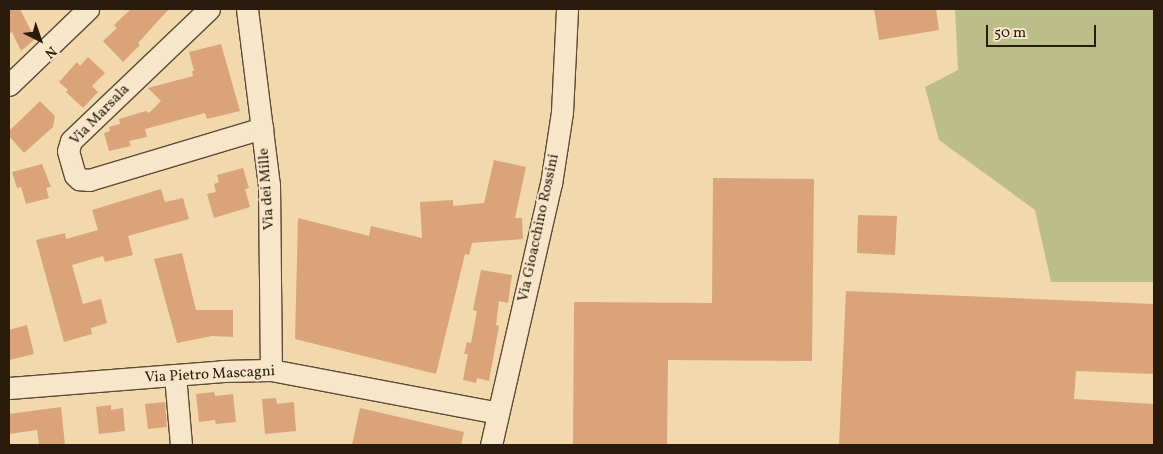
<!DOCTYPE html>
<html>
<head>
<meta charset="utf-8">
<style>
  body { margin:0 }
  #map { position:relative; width:1163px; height:454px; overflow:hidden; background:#f2d8ad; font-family:Vollkorn,serif }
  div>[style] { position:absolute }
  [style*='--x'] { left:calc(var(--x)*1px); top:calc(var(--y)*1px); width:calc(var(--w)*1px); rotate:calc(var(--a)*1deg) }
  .green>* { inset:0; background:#bcbe89 }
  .building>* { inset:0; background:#dba37a }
  .roads { filter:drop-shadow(1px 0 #5d4a35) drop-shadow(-1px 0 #5d4a35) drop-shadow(0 1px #5d4a35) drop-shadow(0 -1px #5d4a35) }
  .minor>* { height:21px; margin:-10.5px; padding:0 10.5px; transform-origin:10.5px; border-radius:10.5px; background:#f7e6ca }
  span { translate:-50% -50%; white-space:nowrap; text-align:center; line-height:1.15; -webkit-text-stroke:4px #f7e6ca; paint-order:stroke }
  .street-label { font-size:15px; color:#2b1b0d }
  .frame { position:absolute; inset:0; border:10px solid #2b1b0d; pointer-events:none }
  .north { position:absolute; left:15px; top:15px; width:50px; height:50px; -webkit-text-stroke:4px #f7e6ca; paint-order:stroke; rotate:139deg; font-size:14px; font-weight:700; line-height:20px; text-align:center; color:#2b1b0d }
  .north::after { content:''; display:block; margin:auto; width:18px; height:22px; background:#2b1b0d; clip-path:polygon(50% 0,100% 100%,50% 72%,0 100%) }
  .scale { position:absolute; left:986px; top:25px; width:110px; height:22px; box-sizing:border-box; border:2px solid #2b1b0d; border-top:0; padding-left:6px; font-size:15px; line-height:18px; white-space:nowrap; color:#2b1b0d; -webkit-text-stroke:4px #f7e6ca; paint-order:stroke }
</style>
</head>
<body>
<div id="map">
  <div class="green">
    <div style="clip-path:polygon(955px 9px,1154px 9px,1154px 282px,1051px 282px,1035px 210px,939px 140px,925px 87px,958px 70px)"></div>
  </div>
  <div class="building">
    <div style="clip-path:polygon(9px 9px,20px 9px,35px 39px,21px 51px,12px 32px,9px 34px)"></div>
    <div style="clip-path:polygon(131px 9px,169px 9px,138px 43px,140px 45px,123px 62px,103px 41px,117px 28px,114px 25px)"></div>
    <div style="clip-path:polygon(874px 9px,936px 9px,939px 30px,879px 40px)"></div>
    <div style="clip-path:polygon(221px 44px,240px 111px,207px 119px,205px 113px,145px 129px,147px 137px,129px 141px,131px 146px,109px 151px,104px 133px,110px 131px,109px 127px,120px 124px,119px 119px,146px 111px,149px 113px,161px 101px,148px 88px,193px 76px,192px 71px,194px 71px,189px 52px)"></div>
    <div style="clip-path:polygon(88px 57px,105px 73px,92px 86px,98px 92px,83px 108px,66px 92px,68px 90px,59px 82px,77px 62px,80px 66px)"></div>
    <div style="clip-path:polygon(40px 101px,55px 116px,53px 127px,24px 153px,9px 136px,9px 131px)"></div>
    <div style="clip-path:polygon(494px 160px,526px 167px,515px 218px,522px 218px,523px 239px,472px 243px,469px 255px,465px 254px,436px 374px,295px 339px,298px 218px,369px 236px,371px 226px,422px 238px,420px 202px,453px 200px,453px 206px,484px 203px)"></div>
    <div style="clip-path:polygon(42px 164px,51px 187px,46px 188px,49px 198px,26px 204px,21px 187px,17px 188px,12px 172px)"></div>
    <div style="clip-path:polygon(243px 168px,249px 188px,245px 189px,250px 207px,214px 218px,207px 194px,216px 192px,214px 184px,219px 182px,217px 175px)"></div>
    <div style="clip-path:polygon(713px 178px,814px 179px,812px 361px,668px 360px,667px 445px,573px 445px,574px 302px,712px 303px)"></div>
    <div style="clip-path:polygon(161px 189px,165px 202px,183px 198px,189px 219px,128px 236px,133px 255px,105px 262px,103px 256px,72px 265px,83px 304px,101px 299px,107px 323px,91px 328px,92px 334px,64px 342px,36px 240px,65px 233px,66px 239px,98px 230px,92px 210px)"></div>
    <div style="clip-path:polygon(858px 215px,897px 216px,895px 255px,857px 253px)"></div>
    <div style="clip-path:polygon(182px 253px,196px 310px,233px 310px,233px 337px,212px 336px,177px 343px,154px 259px)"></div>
    <div style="clip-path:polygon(481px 270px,512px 275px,508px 303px,499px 301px,496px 325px,499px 326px,489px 381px,477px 378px,476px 383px,463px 380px,468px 354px,464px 354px,467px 342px,471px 343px,477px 311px,473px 310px)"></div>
    <div style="clip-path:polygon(846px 291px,1154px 304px,1154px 374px,1076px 371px,1074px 399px,1154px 404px,1154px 445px,839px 445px)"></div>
    <div style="clip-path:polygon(27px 325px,34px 354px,9px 360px,9px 330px)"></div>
    <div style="clip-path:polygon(214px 392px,215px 396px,233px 394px,236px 422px,216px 424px,215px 420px,199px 422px,196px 394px)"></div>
    <div style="clip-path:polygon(276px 398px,277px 404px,294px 402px,296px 431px,265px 434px,262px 399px)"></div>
    <div style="clip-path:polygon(165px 402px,167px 427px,148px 429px,145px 404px)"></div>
    <div style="clip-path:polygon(111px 405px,111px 410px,123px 408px,125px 431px,99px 434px,96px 407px)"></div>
    <div style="clip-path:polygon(61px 407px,65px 445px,39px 445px,37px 430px,9px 434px,9px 414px)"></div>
    <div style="clip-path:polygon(360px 408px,464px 432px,461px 445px,352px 445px)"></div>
  </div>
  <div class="roads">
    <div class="minor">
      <div style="--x:209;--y:9;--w:191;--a:136.3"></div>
      <div style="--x:71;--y:141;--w:10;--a:107"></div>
      <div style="--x:68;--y:151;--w:25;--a:74"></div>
      <div style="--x:75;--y:175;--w:6;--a:45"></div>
      <div style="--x:79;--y:179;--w:10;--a:6"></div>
      <div style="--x:89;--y:180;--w:181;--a:-16.7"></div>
      <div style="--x:247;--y:9;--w:177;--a:82.9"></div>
      <div style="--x:269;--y:185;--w:185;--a:89.4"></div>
      <div style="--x:9;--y:85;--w:110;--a:-43.9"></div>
      <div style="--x:175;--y:375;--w:70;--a:85.1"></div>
      <div style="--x:9;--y:388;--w:215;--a:-4.5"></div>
      <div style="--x:223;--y:371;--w:48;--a:-1.2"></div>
      <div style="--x:271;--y:370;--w:231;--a:10.7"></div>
      <div style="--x:491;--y:445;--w:268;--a:-77.1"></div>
      <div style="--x:551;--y:184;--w:73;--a:-81.3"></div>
      <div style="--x:562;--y:112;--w:103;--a:-87.2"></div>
    </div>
  </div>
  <div class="street-label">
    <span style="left:100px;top:115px;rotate:-46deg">Via Marsala</span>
    <span style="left:267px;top:189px;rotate:-94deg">Via dei Mille</span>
    <span style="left:539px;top:228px;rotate:-78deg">Via Gioacchino Rossini</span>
    <span style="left:210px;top:375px;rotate:-3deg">Via Pietro Mascagni</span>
  </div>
  <div class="frame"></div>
  <div class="north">N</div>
  <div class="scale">50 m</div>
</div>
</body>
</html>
